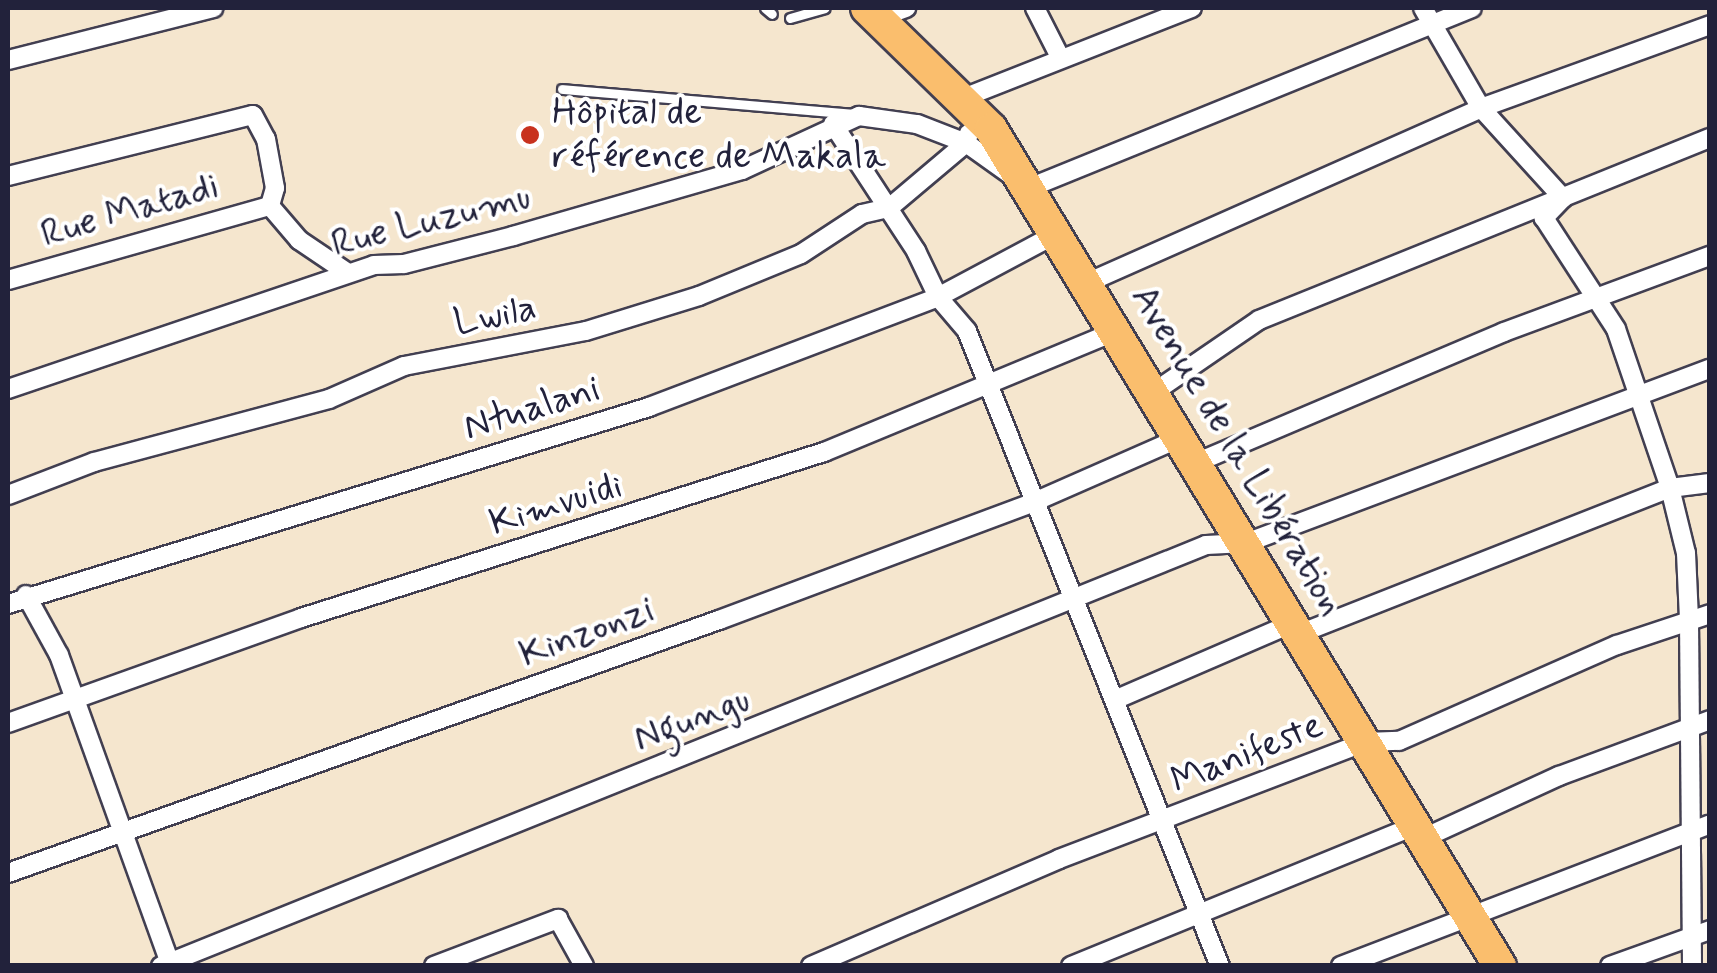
<!DOCTYPE html>
<html>
<head>
<meta charset="utf-8">
<style>
  body { margin:0 }
  #map { position:relative; width:1717px; height:973px; overflow:hidden; background:#f5e6ce; font-family:Mynerve,sans-serif }
  div>[style] { position:absolute }
  [style*='--x'] { left:calc(var(--x)*1px); top:calc(var(--y)*1px); width:calc(var(--w)*1px); rotate:calc(var(--a)*1deg) }
  .roads { filter:drop-shadow(2px 0 #423f51) drop-shadow(-2px 0 #423f51) drop-shadow(0 2px #423f51) drop-shadow(0 -2px #423f51) }
  .lane>* { height:9px; margin:-4.5px; padding:0 4.5px; transform-origin:4.5px; border-radius:4.5px; background:#fff }
  .street>* { height:18px; margin:-9px; padding:0 9px; transform-origin:9px; border-radius:9px; background:#fff }
  .highway>* { height:32px; margin:-16px; padding:0 16px; transform-origin:16px; border-radius:16px; background:#fabe6d }
  .dots>* { width:28px; height:28px; translate:-50% -50%; box-sizing:border-box; border:5px solid #fff; border-radius:50% }
  span { translate:-50% -50%; white-space:nowrap; text-align:center; line-height:1.15; -webkit-text-stroke:8px #fff; paint-order:stroke }
  .poi-label { font-size:38px; color:#22223b }
  .left { translate:0 -50%; text-align:left }
  .street-label { font-size:38px; color:#22223b }
  .frame { position:absolute; inset:0; border:10px solid #22223b; pointer-events:none }
</style>
</head>
<body>
<div id="map">
  <div class="roads">
    <div class="lane">
      <div style="--x:765;--y:8;--w:9;--a:41"></div>
      <div style="--x:790;--y:18;--w:36;--a:-16"></div>
      <div style="--x:562;--y:89;--w:295;--a:4.9"></div>
    </div>
    <div class="street">
      <div style="--x:1035;--y:8;--w:55;--a:63"></div>
      <div style="--x:1423;--y:8;--w:116;--a:59.9"></div>
      <div style="--x:1481;--y:108;--w:122;--a:47.7"></div>
      <div style="--x:1563;--y:198;--w:28;--a:134"></div>
      <div style="--x:1544;--y:218;--w:132;--a:57"></div>
      <div style="--x:1616;--y:329;--w:168;--a:71.2"></div>
      <div style="--x:1670;--y:488;--w:67;--a:76.2"></div>
      <div style="--x:1686;--y:553;--w:67;--a:87.4"></div>
      <div style="--x:1689;--y:620;--w:346;--a:89.5"></div>
      <div style="--x:881;--y:17;--w:27;--a:-20"></div>
      <div style="--x:8;--y:60;--w:212;--a:-14.2"></div>
      <div style="--x:963;--y:98;--w:246;--a:-21.5"></div>
      <div style="--x:833;--y:124;--w:152;--a:56.8"></div>
      <div style="--x:916;--y:251;--w:51;--a:64.4"></div>
      <div style="--x:938;--y:297;--w:45;--a:49.5"></div>
      <div style="--x:967;--y:331;--w:684;--a:68.28"></div>
      <div style="--x:8;--y:176;--w:252;--a:-14"></div>
      <div style="--x:253;--y:115;--w:27;--a:62"></div>
      <div style="--x:266;--y:139;--w:50;--a:79.6"></div>
      <div style="--x:275;--y:188;--w:19;--a:106"></div>
      <div style="--x:270;--y:206;--w:45;--a:49.5"></div>
      <div style="--x:299;--y:240;--w:59;--a:34"></div>
      <div style="--x:8;--y:280;--w:272;--a:-15.8"></div>
      <div style="--x:1089;--y:282;--w:429;--a:-23.9"></div>
      <div style="--x:1481;--y:108;--w:244;--a:-19.9"></div>
      <div style="--x:8;--y:389;--w:386;--a:-18.7"></div>
      <div style="--x:374;--y:265;--w:30;--a:-2"></div>
      <div style="--x:404;--y:264;--w:113;--a:-14.4"></div>
      <div style="--x:513;--y:236;--w:238;--a:-16.1"></div>
      <div style="--x:742;--y:170;--w:129;--a:-24.8"></div>
      <div style="--x:859;--y:116;--w:59;--a:7.9"></div>
      <div style="--x:917;--y:124;--w:53;--a:21.2"></div>
      <div style="--x:966;--y:143;--w:77;--a:35.5"></div>
      <div style="--x:1029;--y:188;--w:478;--a:-22.1"></div>
      <div style="--x:1154;--y:392;--w:127;--a:-34.4"></div>
      <div style="--x:1259;--y:320;--w:486;--a:-22"></div>
      <div style="--x:1198;--y:462;--w:332;--a:-23"></div>
      <div style="--x:1504;--y:332;--w:220;--a:-20.3"></div>
      <div style="--x:8;--y:495;--w:92;--a:-21"></div>
      <div style="--x:94;--y:462;--w:243;--a:-15"></div>
      <div style="--x:329;--y:399;--w:82;--a:-23.7"></div>
      <div style="--x:404;--y:366;--w:185;--a:-10.9"></div>
      <div style="--x:586;--y:331;--w:118;--a:-17.2"></div>
      <div style="--x:699;--y:296;--w:110;--a:-22.4"></div>
      <div style="--x:801;--y:254;--w:73;--a:-33.3"></div>
      <div style="--x:862;--y:214;--w:28;--a:-13"></div>
      <div style="--x:889;--y:208;--w:101;--a:-40.2"></div>
      <div style="--x:966;--y:143;--w:10;--a:-73"></div>
      <div style="--x:26;--y:595;--w:68;--a:61.2"></div>
      <div style="--x:59;--y:655;--w:331;--a:70.2"></div>
      <div style="--x:8;--y:604;--w:671;--a:-17.08"></div>
      <div style="--x:649;--y:407;--w:309;--a:-20.8"></div>
      <div style="--x:938;--y:297;--w:136;--a:-28.1"></div>
      <div style="--x:1299;--y:634;--w:399;--a:-21.5"></div>
      <div style="--x:1670;--y:488;--w:40;--a:-7.1"></div>
      <div style="--x:1117;--y:699;--w:192;--a:-23.4"></div>
      <div style="--x:8;--y:723;--w:311;--a:-19.7"></div>
      <div style="--x:301;--y:618;--w:549;--a:-17.61"></div>
      <div style="--x:824;--y:452;--w:318;--a:-22.5"></div>
      <div style="--x:1424;--y:838;--w:149;--a:-24.7"></div>
      <div style="--x:1559;--y:776;--w:161;--a:-20.3"></div>
      <div style="--x:8;--y:873;--w:755;--a:-19.59"></div>
      <div style="--x:719;--y:620;--w:336;--a:-20.5"></div>
      <div style="--x:1034;--y:502;--w:162;--a:-23.7"></div>
      <div style="--x:161;--y:966;--w:1127;--a:-21.94"></div>
      <div style="--x:1206;--y:545;--w:40;--a:-2.9"></div>
      <div style="--x:1246;--y:543;--w:496;--a:-20.6"></div>
      <div style="--x:434;--y:966;--w:133;--a:-20.8"></div>
      <div style="--x:558;--y:919;--w:54;--a:61"></div>
      <div style="--x:811;--y:966;--w:270;--a:-23.3"></div>
      <div style="--x:1059;--y:859;--w:329;--a:-20.9"></div>
      <div style="--x:1366;--y:742;--w:33;--a:-2"></div>
      <div style="--x:1399;--y:741;--w:238;--a:-23.8"></div>
      <div style="--x:1617;--y:645;--w:98;--a:-18.4"></div>
      <div style="--x:1071;--y:966;--w:373;--a:-22.2"></div>
      <div style="--x:1341;--y:966;--w:395;--a:-21"></div>
      <div style="--x:1610;--y:966;--w:106;--a:-19.8"></div>
    </div>
    <div class="highway">
      <div style="--x:867;--y:8;--w:173;--a:44.3"></div>
      <div style="--x:991;--y:129;--w:980;--a:58.7"></div>
    </div>
  </div>
  <div class="dots">
    <div style="left:530px;top:135px;background:#c8321e"></div>
  </div>
  <div class="poi-label">
    <span class="left" style="left:552px;top:135px">Hôpital de<br>référence de Makala</span>
  </div>
  <div class="street-label">
    <span style="left:130px;top:211px;rotate:-16deg">Rue Matadi</span>
    <span style="left:431px;top:221px;rotate:-14deg">Rue Luzumu</span>
    <span style="left:495px;top:316px;rotate:-11deg">Lwila</span>
    <span style="left:532px;top:409px;rotate:-17deg">Ntualani</span>
    <span style="left:1237px;top:451px;rotate:59deg">Avenue de la Libération</span>
    <span style="left:556px;top:505px;rotate:-17deg">Kimvuidi</span>
    <span style="left:587px;top:633px;rotate:-20deg">Kinzonzi</span>
    <span style="left:692px;top:720px;rotate:-21deg">Ngungu</span>
    <span style="left:1247px;top:754px;rotate:-22deg">Manifeste</span>
  </div>
  <div class="frame"></div>
</div>
</body>
</html>
